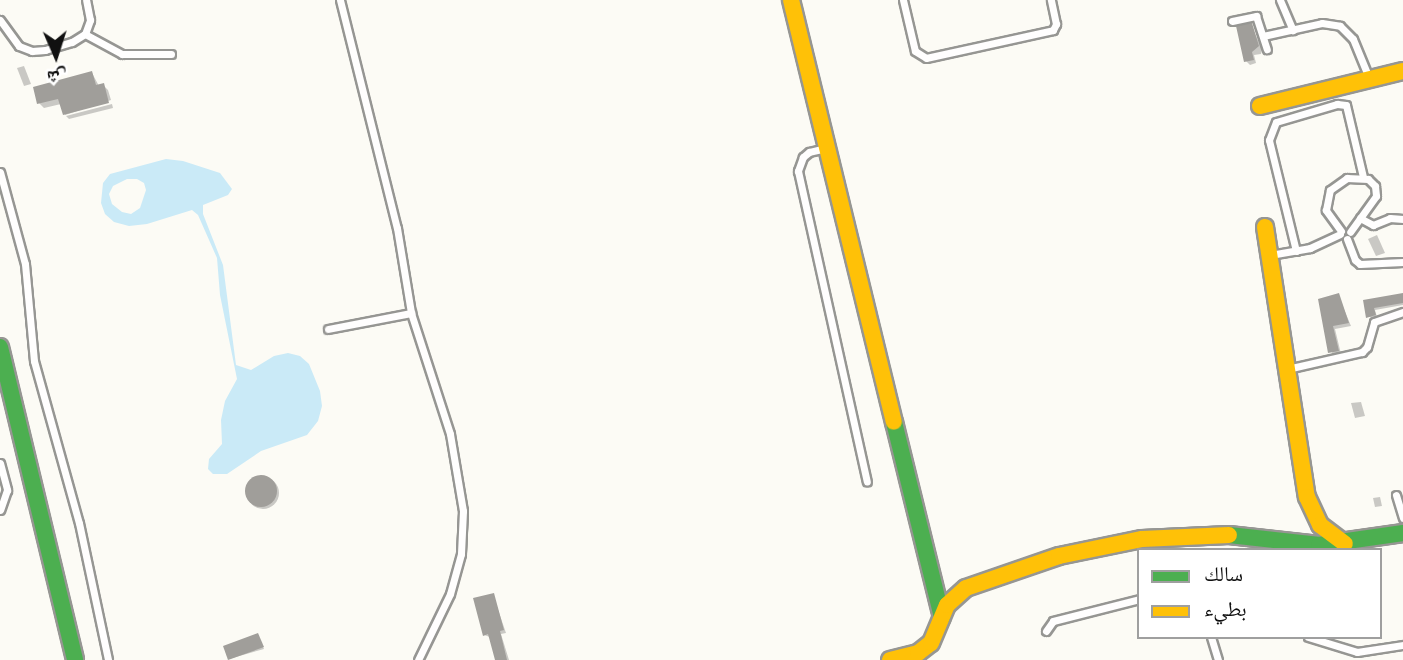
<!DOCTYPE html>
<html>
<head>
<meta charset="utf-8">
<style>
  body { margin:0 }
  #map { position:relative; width:1403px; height:660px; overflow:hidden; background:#fcfbf5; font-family:Bitter,"Noto Naskh Arabic",serif }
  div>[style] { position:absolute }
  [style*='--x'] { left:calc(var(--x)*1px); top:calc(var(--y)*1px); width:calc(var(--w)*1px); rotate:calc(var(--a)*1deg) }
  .water>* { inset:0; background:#caeaf7 }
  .shadow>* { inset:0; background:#0003 }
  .round { border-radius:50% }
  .building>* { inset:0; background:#a09e9a }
  .roads { filter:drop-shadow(2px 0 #969693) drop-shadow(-2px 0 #969693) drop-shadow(0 2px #969693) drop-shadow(0 -2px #969693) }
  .lane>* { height:7px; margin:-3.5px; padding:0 3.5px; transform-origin:3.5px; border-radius:3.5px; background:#fffefe }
  .fast>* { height:16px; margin:-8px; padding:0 8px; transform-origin:8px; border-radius:8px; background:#4caf50 }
  .slow>* { height:16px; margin:-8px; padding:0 8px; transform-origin:8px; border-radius:8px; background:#ffc107 }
  span { translate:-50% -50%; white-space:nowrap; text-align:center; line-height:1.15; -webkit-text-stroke:7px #fff; paint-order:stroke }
  .legend { position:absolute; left:1137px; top:548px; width:245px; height:91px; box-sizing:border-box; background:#fff; border:2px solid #9f9f9f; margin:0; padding:9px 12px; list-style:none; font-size:21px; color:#101010 }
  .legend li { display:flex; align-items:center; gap:14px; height:35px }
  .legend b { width:35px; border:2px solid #9f9f9f }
  .north { position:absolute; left:21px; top:21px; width:70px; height:70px; -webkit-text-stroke:5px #fff; paint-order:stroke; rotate:177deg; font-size:19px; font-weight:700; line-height:28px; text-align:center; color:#101010 }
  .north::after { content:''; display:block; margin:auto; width:24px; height:32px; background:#101010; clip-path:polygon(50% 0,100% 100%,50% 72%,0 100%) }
</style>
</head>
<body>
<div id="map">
  <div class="water">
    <div style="clip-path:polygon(evenodd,166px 159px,183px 161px,220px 173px,232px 189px,228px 195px,203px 205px,203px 214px,223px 265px,236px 365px,251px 370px,274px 356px,288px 353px,300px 356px,309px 364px,320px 391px,322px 406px,318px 421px,307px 435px,261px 451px,227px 474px,213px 474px,208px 469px,209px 459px,222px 444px,221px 420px,225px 401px,237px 379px,220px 295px,217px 258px,198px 215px,192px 210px,147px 224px,129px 226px,114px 222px,105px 214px,101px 203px,103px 183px,110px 174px,166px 159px,127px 179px,137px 179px,144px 183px,146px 190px,140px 208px,131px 214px,122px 212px,112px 204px,109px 194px,113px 186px,127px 179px)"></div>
  </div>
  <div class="shadow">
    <div style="clip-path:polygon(1251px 25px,1262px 49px,1261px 54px,1254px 55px,1256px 63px,1250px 65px,1246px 61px)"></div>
    <div style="clip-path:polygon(24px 66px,31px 84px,24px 86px,17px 68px)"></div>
    <div style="clip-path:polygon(92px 73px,99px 86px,103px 85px,108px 90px,111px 100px,65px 115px,61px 104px,44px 108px,39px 103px)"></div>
    <div style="clip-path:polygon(112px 104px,113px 108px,69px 119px,66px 116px)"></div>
    <div style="clip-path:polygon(1377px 235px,1385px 253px,1376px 256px,1368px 239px)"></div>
    <div style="clip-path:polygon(1338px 295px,1351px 326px,1335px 329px,1341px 354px,1333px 356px,1320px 301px)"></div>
    <div style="clip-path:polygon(1403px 295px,1403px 305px,1375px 310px,1377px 317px,1368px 317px,1365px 302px)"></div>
    <div style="clip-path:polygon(1361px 402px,1365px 416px,1355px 418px,1351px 403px)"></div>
    <div class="round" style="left:247px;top:477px;width:32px;height:32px"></div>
    <div style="clip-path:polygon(1380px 497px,1382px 506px,1375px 507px,1373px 498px)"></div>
    <div style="clip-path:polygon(493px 595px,506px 633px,501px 634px,509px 660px,497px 660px,490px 637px,484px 635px)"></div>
    <div style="clip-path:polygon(258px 636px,264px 649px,229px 659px)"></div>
  </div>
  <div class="building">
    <div style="clip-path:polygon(1252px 23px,1259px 46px,1252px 52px,1254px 60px,1244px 62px,1236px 26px)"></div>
    <div style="clip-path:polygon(92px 71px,96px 85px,104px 83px,109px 103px,63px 115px,58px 99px,37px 104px,33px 87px)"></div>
    <div style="clip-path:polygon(1339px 293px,1349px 323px,1333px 326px,1339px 351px,1328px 353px,1318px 299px)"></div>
    <div style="clip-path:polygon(1403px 293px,1403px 303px,1374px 308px,1376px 315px,1366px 318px,1363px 300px)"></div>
    <div class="round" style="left:245px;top:475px;width:32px;height:32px"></div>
    <div style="clip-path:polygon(494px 593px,504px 630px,500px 631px,507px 660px,495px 660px,488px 634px,483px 636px,473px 598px)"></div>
    <div style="clip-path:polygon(258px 633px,264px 647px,228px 660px,223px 646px)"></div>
  </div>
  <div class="roads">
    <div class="lane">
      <div style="--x:340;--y:0;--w:235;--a:76"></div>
      <div style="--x:397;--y:228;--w:86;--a:80.6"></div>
      <div style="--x:411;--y:313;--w:127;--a:72.1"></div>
      <div style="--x:450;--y:434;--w:78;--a:80.4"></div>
      <div style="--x:463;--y:511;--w:43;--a:92.7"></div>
      <div style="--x:461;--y:554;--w:41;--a:105.4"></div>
      <div style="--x:450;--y:594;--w:73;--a:115.9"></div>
      <div style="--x:903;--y:0;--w:52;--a:76.8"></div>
      <div style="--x:915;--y:51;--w:13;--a:32"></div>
      <div style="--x:926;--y:58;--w:130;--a:-12.4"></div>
      <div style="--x:1053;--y:30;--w:7;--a:-63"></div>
      <div style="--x:1056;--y:24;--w:25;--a:-102"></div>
      <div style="--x:1280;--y:0;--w:33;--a:67"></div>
      <div style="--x:0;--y:20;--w:32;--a:54"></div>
      <div style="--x:19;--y:46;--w:14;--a:21"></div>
      <div style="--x:32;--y:51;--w:13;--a:-4"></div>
      <div style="--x:45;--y:50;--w:28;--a:-17"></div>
      <div style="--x:72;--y:42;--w:15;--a:-32"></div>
      <div style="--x:85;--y:34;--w:15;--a:-70"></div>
      <div style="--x:90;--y:20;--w:20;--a:-101"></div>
      <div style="--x:1232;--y:21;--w:25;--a:-12"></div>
      <div style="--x:1256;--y:16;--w:35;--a:72"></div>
      <div style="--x:85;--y:34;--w:42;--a:28.4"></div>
      <div style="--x:122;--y:54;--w:49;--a:0"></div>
      <div style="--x:1263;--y:36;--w:60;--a:-12.4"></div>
      <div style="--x:1322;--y:23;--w:18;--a:9"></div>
      <div style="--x:1340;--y:26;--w:18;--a:45"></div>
      <div style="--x:1353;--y:39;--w:42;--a:67.7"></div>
      <div style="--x:826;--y:148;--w:17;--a:167"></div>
      <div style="--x:809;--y:152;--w:8;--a:140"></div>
      <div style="--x:803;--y:157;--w:15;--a:110"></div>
      <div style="--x:798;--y:171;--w:318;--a:77.5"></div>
      <div style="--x:0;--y:172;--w:95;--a:74.8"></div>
      <div style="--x:25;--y:264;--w:97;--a:84.7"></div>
      <div style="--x:34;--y:361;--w:168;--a:74.5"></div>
      <div style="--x:79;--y:523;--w:140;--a:78"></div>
      <div style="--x:1360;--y:218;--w:15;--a:28"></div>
      <div style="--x:1373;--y:225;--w:18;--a:-22"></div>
      <div style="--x:1390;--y:218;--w:13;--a:4"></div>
      <div style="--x:1341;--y:231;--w:26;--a:-126"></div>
      <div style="--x:1326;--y:210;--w:20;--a:-79"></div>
      <div style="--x:1330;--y:190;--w:21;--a:-35"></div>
      <div style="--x:1347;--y:178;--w:21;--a:3"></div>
      <div style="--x:1368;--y:179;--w:10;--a:45"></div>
      <div style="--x:1375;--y:186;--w:10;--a:84"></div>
      <div style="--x:1376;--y:196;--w:44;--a:125.8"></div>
      <div style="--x:1347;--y:239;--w:22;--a:69"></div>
      <div style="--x:1355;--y:260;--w:6;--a:39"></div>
      <div style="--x:1360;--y:264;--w:43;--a:-2.7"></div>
      <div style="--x:1296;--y:251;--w:114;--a:-103.7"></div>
      <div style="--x:1269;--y:140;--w:19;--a:-69"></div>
      <div style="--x:1276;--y:122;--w:64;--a:-16.4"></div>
      <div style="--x:1337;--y:104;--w:9;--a:6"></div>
      <div style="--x:1346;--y:105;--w:74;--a:76.7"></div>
      <div style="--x:1270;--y:255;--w:41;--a:-9.9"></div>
      <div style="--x:1310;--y:248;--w:33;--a:-25"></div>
      <div style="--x:328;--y:329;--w:85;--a:-10.9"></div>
      <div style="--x:1287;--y:369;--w:77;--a:-12.8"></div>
      <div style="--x:1362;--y:352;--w:7;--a:-45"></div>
      <div style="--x:1367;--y:347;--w:26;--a:-74"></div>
      <div style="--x:1374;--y:322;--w:31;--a:-19"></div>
      <div style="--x:0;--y:463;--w:28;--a:75"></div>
      <div style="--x:7;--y:490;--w:21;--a:109"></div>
      <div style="--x:1396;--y:495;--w:24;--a:73"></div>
      <div style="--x:1046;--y:631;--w:12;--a:-55"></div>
      <div style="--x:1053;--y:621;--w:89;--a:-14.3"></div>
      <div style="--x:1211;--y:637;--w:24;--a:73"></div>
      <div style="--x:1308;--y:637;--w:51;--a:17"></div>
      <div style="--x:1357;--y:652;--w:47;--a:-8.7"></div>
    </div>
    <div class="fast">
      <div style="--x:0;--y:347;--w:322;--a:76.5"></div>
      <div style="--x:894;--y:422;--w:201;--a:76.2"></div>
      <div style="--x:1229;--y:535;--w:91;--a:6.3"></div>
      <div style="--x:1319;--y:545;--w:85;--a:-8.1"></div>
    </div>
    <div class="slow">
      <div style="--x:791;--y:0;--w:434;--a:76.3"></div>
      <div style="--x:1260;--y:106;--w:147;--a:-13.8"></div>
      <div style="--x:1265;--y:227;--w:273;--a:81.2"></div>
      <div style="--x:1307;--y:497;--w:31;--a:65"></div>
      <div style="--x:1320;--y:525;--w:31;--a:37"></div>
      <div style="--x:890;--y:660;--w:29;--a:-14"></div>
      <div style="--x:918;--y:653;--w:16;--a:-38"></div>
      <div style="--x:931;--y:643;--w:41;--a:-67.2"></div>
      <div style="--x:947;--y:605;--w:25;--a:-42"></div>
      <div style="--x:966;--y:588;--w:98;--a:-19"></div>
      <div style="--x:1059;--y:556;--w:85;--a:-11.6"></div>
      <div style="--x:1142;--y:539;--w:87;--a:-2.6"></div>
    </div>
  </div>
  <ul class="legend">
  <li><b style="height:9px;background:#4caf50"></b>سالك</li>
  <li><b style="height:9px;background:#ffc107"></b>بطيء</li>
  </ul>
  <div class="north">ش</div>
</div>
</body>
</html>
